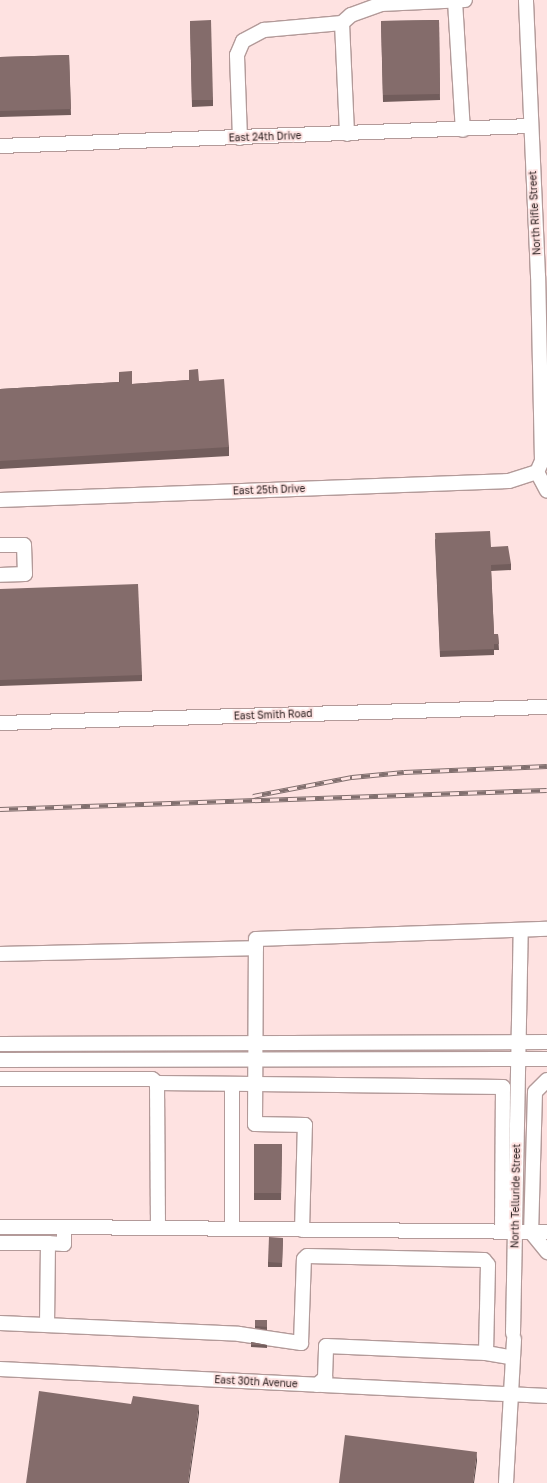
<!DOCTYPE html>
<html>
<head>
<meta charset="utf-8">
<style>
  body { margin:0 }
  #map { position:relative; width:547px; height:1483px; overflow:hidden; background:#fee2e1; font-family:"Golos Text",sans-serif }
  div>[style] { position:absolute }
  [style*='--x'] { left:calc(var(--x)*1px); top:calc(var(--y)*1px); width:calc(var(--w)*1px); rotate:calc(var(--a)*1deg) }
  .roads { filter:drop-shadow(1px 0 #b39a99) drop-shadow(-1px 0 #b39a99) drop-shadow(0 1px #b39a99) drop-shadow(0 -1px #b39a99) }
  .minor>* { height:14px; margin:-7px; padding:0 7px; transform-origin:7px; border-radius:7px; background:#fff }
  .rail>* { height:4.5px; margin-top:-2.25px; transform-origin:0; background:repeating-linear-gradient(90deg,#fee2e1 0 9px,#816f6e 0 18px); box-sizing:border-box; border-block:1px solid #816f6e }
  .wall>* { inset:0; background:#725d5c }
  .shaded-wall>* { inset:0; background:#5c4c4b }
  .building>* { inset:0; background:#846c6b }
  span { translate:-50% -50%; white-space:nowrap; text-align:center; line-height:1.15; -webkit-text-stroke:3.5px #fee2e1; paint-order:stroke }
  .street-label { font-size:10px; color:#2e2323 }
</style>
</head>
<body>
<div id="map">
  <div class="roads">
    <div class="minor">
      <div style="--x:455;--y:1;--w:129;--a:86.5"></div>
      <div style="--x:342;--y:23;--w:12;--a:-42"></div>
      <div style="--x:351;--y:15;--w:32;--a:-20"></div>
      <div style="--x:381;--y:4;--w:84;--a:-2.7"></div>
      <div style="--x:240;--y:138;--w:83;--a:-92.1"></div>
      <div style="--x:237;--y:55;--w:15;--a:-67"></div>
      <div style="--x:243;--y:41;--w:24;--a:-28"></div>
      <div style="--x:264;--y:30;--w:78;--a:-5.1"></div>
      <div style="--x:342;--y:23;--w:111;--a:87.4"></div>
      <div style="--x:0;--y:146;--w:531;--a:-2.16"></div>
      <div style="--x:537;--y:472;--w:21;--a:62"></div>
      <div style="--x:0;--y:500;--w:509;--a:-2.14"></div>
      <div style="--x:509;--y:481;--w:29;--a:-18"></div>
      <div style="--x:537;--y:472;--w:12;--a:-66"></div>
      <div style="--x:542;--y:461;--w:185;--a:-91.2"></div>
      <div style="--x:538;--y:276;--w:276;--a:-92.5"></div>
      <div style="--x:0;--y:545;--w:24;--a:0"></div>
      <div style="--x:24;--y:545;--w:29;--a:88"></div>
      <div style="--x:25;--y:574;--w:25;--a:178"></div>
      <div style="--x:0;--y:723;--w:547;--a:-1.68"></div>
      <div style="--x:0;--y:954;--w:256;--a:-1.3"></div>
      <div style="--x:0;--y:1044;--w:547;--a:-0.21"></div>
      <div style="--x:0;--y:1060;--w:547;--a:-0.1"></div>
      <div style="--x:0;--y:1079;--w:152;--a:0"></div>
      <div style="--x:152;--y:1079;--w:6;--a:39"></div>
      <div style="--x:547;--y:1080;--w:17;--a:135"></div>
      <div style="--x:535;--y:1092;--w:140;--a:91.6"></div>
      <div style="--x:531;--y:1232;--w:26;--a:51"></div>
      <div style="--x:0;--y:1227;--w:64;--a:0"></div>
      <div style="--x:158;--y:1228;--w:145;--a:-90.4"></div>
      <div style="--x:157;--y:1083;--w:98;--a:0.6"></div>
      <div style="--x:255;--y:1084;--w:248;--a:0.7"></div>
      <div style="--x:503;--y:1087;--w:145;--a:90.4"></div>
      <div style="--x:232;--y:1229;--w:145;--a:-90"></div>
      <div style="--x:302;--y:1230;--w:105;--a:-88.4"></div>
      <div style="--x:305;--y:1125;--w:50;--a:-178.9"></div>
      <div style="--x:255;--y:1124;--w:185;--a:-89.7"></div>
      <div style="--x:256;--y:939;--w:291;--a:-2"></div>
      <div style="--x:0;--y:1243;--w:48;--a:0"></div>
      <div style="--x:48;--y:1243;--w:82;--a:90.7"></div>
      <div style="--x:48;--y:1243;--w:16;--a:4"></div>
      <div style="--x:64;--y:1244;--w:17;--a:-90"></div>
      <div style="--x:64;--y:1227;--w:483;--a:0.6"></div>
      <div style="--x:0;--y:1323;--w:239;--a:2.6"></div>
      <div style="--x:239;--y:1334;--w:63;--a:8.3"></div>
      <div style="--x:301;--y:1343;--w:84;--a:-88"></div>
      <div style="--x:304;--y:1259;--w:4;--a:-45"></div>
      <div style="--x:307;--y:1256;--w:177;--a:1.3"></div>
      <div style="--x:484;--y:1260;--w:6;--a:51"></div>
      <div style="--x:488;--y:1265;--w:88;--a:91.3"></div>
      <div style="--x:513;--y:1333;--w:403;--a:-88.9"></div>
      <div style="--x:0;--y:1369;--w:548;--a:2.83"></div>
      <div style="--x:317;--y:1385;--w:11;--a:-41"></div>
      <div style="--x:325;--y:1378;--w:32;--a:-88"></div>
      <div style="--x:326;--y:1346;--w:160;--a:2.5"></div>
      <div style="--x:486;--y:1353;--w:27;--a:10"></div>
      <div style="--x:506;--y:1483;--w:144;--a:-86.8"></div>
    </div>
  </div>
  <div class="rail">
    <div style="--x:253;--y:796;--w:101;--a:-10.9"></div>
    <div style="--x:352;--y:777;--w:52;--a:-5.5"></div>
    <div style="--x:404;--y:772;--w:143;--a:-2.4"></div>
    <div style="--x:0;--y:809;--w:547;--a:-1.99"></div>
  </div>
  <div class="wall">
    <div style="clip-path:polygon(439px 20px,440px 100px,383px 102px,381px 21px)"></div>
    <div style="clip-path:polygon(190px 21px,213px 100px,213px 106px,192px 107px)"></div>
    <div style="clip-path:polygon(69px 55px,71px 115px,0 117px,0 57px)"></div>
    <div style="clip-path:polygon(189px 370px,199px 381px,229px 447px,229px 456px,0 469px,0 389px,119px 382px,119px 372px,132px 384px,189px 380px)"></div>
    <div style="clip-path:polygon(435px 539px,511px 564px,511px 570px,491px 571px,494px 634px,498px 634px,499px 650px,494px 650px,494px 655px,440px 657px)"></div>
    <div style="clip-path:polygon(0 589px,142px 675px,142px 681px,0 686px)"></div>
    <div style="clip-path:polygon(254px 1144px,282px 1144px,281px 1200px,254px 1200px)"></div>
    <div style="clip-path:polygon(283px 1238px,282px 1267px,268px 1267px,268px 1262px)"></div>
    <div style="clip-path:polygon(255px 1320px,267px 1320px,267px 1330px,255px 1328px)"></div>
    <div style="clip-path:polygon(251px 1342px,267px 1345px,267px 1348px,251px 1347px)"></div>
  </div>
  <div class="shaded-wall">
    <div style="clip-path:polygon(199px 1405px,199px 1413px,189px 1483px,188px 1483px)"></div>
    <div style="clip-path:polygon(477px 1452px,477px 1461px,474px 1483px,473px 1483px)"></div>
  </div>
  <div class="building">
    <div style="clip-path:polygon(211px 20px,213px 100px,192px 100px,190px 21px)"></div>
    <div style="clip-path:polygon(439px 20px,440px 94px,383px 95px,381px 21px)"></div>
    <div style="clip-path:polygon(69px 55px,71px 109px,0 111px,0 57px)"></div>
    <div style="clip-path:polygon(198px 369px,199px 381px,224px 379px,229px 447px,0 461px,0 389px,120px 382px,119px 372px,132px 371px,132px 384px,189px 380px,189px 370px)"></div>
    <div style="clip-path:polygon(490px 531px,491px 547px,508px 546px,511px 564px,491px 565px,494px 634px,498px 634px,499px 644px,494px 644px,494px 649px,440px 651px,435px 533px)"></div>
    <div style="clip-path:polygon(138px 584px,142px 675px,0 680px,0 589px)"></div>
    <div style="clip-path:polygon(254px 1144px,282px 1144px,281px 1193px,254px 1193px)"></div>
    <div style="clip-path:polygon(269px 1237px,283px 1238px,282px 1263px,268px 1262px)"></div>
    <div style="clip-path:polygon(255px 1320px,267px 1320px,267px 1327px,255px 1326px)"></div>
    <div style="clip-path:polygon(251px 1342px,267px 1345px,251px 1345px)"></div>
    <div style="clip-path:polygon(39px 1391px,131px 1404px,133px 1396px,199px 1405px,188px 1483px,26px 1483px)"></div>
    <div style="clip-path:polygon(345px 1435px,477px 1452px,473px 1483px,339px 1483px)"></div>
  </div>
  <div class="street-label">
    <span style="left:265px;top:137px;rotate:-2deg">East 24th Drive</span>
    <span style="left:535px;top:213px;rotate:-93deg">North Rifle Street</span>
    <span style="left:269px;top:490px;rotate:-2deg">East 25th Drive</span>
    <span style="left:273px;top:715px;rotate:-2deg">East Smith Road</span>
    <span style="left:516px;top:1196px;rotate:-89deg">North Telluride Street</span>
    <span style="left:256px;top:1382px;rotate:3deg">East 30th Avenue</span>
  </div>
</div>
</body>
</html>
